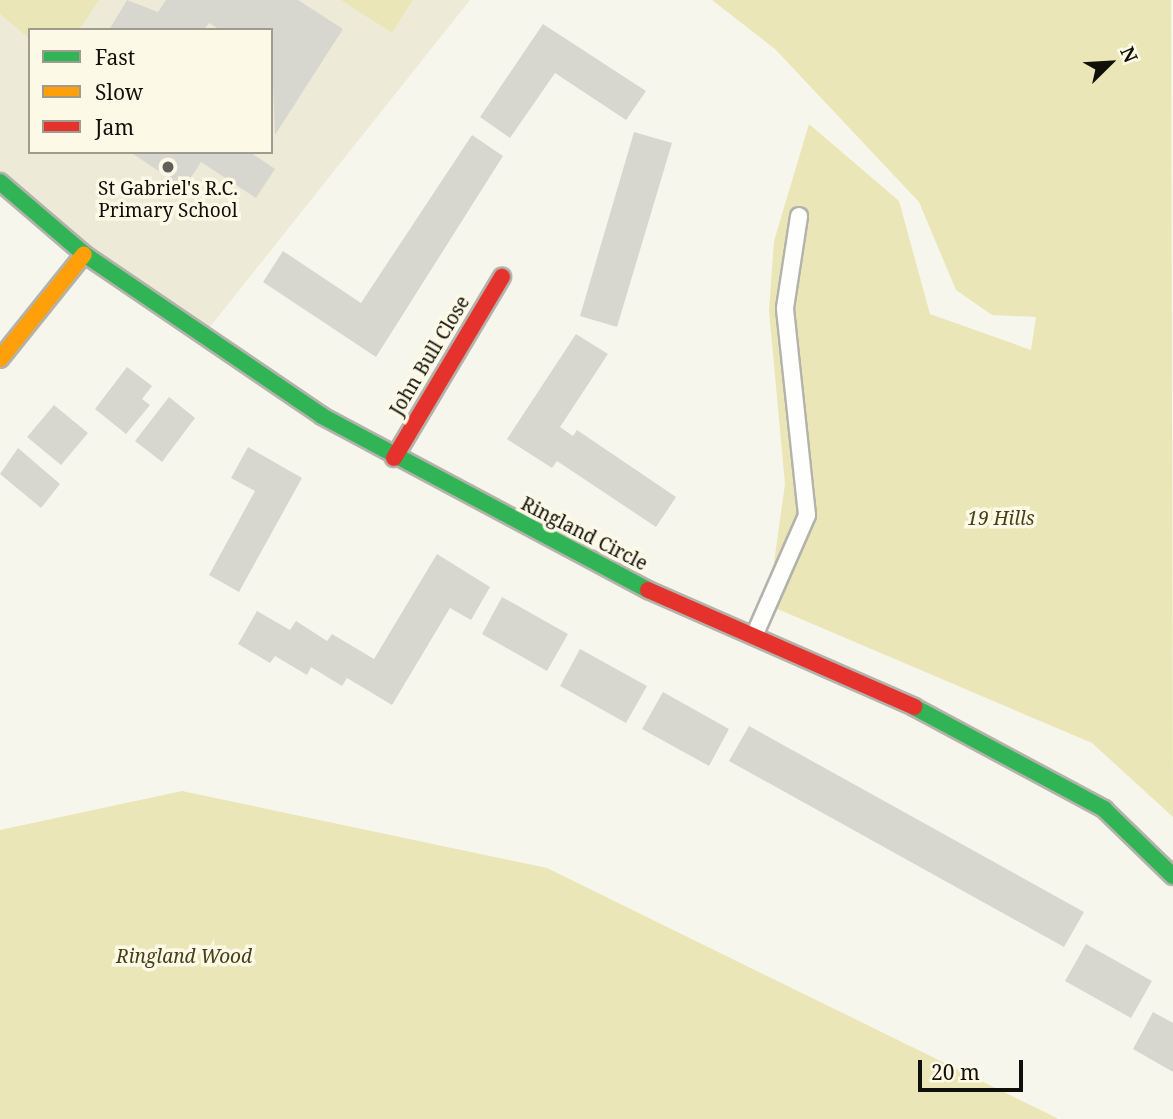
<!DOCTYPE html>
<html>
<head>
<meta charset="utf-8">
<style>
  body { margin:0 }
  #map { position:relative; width:1173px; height:1119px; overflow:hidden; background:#f7f6ec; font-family:"Noto Serif",serif }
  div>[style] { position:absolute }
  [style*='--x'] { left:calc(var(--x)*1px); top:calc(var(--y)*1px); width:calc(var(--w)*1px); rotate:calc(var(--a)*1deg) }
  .built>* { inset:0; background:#edebd8 }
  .green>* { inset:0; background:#ebe6b7 }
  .building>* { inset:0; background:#d8d7cf }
  .roads { filter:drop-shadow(2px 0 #b3b2ab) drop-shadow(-2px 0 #b3b2ab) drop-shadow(0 2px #b3b2ab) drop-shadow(0 -2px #b3b2ab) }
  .lane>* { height:16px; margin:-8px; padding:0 8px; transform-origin:8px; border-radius:8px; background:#fefefc }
  .fast>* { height:16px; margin:-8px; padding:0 8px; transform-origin:8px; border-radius:8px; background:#30b455 }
  .slow>* { height:16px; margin:-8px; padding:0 8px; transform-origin:8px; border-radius:8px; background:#ff9f0a }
  .jam>* { height:16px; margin:-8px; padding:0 8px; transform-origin:8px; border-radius:8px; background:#e5322d }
  .dots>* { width:19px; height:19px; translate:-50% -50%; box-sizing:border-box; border:4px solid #fcfae7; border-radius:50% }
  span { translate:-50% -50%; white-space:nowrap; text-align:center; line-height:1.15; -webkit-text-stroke:7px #fcfae7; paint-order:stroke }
  .poi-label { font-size:19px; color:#100f09 }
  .street-label { font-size:19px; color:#100f09 }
  .park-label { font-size:19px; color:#454017; font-style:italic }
  .legend { position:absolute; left:28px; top:28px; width:245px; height:126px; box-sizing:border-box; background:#fcfae7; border:2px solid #9e9c8e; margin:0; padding:9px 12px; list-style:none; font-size:21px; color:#100f09 }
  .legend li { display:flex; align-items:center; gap:14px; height:35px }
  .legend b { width:35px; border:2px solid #9e9c8e }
  .north { position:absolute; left:1075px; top:28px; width:70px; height:70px; -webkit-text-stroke:5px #fcfae7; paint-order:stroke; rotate:66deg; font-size:19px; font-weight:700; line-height:28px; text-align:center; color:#100f09 }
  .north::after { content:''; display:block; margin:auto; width:24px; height:32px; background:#100f09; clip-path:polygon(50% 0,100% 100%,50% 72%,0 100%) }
  .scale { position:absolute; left:918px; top:1060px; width:105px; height:32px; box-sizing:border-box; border:4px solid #100f09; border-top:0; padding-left:9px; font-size:21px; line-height:24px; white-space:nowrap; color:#100f09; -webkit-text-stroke:5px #fcfae7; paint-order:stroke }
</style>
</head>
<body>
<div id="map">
  <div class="built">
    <div style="clip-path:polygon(evenodd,0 0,470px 0,202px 337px,0 182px,0 0,30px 30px,271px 30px,271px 152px,30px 152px,30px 30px)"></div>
  </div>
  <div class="green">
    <div style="clip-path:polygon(0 0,99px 0,79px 30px,30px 30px,30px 39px,0 14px)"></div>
    <div style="clip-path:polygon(341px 0,413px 0,392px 33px)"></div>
    <div style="clip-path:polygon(712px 0,1171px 0,1173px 817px,1092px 743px,768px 605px,785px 484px,769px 311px,774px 241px,809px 124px,899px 201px,930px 314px,1031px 350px,1036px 317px,992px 315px,956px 290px,919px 202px,775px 49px)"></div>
    <div style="clip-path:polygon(182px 791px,547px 868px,1059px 1119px,0 1119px,0 830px)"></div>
  </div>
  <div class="building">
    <div style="clip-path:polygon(127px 0,158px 12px,166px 0,298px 0,343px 29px,275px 135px,271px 30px,220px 30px,209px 23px,204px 30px,109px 30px)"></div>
    <div style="clip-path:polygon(543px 24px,646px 91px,626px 120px,555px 73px,510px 138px,480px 117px)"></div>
    <div style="clip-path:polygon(634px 132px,672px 143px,617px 327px,580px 316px)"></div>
    <div style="clip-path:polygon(472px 135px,503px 156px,376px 357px,263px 282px,283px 251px,361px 303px)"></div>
    <div style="clip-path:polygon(130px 152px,250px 152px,275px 169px,256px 198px,201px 162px,184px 188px)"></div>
    <div style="clip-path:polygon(576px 334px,608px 354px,560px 427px,573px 436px,577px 430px,676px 497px,656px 527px,557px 461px,552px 468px,507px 439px)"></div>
    <div style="clip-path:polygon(127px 367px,152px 386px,142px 399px,150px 405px,126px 434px,95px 409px)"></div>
    <div style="clip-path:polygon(169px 397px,195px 418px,162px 462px,135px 441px)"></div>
    <div style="clip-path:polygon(54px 405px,88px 433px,61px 465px,27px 437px)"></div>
    <div style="clip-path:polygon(248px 447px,302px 478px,239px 592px,209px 575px,255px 491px,231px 478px)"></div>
    <div style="clip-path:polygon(18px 448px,60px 484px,41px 508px,0 474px)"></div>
    <div style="clip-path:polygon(437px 554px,490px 587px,471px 620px,450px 608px,392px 705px,347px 678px,342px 686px,311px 667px,307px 675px,275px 656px,270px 663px,238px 644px,257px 611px,290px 630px,296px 621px,327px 641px,332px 634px,374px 659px)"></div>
    <div style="clip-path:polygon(502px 597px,568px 634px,547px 671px,482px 634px)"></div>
    <div style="clip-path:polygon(580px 649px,647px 686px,626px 723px,560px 686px)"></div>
    <div style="clip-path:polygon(663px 692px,729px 729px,709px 766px,642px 729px)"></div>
    <div style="clip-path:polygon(749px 726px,1084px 912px,1064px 947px,729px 761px)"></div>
    <div style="clip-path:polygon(1086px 944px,1152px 981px,1131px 1018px,1065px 981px)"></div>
    <div style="clip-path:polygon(1153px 1012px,1173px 1023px,1173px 1072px,1133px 1049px)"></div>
  </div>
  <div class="roads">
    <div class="lane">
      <div style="--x:754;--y:636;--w:132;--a:-66.3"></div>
      <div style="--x:807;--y:515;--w:208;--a:-96.1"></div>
      <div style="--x:785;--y:308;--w:93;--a:-81.3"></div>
    </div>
    <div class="fast">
      <div style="--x:0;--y:182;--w:111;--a:40.6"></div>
      <div style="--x:84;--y:254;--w:288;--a:34.2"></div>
      <div style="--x:322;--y:416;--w:370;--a:28.1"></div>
      <div style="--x:914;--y:707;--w:216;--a:28.2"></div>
      <div style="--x:1104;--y:809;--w:96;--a:44.2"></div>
    </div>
    <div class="slow">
      <div style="--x:0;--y:359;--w:134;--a:-51.3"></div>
    </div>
    <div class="jam">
      <div style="--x:394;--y:458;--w:211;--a:-59.2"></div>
      <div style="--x:648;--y:590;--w:291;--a:23.7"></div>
    </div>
  </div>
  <div class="dots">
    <div style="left:168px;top:167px;background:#616058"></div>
  </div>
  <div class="poi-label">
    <span style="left:168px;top:200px">St Gabriel's R.C.<br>Primary School</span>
  </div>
  <div class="street-label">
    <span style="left:430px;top:356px;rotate:-59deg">John Bull Close</span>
    <span style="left:584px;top:534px;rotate:27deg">Ringland Circle</span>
  </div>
  <div class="park-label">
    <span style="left:1001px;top:519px">19 Hills</span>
    <span style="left:184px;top:957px">Ringland Wood</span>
  </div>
  <ul class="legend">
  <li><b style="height:9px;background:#30b455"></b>Fast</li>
  <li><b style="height:9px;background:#ff9f0a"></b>Slow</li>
  <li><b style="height:9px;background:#e5322d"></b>Jam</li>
  </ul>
  <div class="north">N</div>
  <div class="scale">20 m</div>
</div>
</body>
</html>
